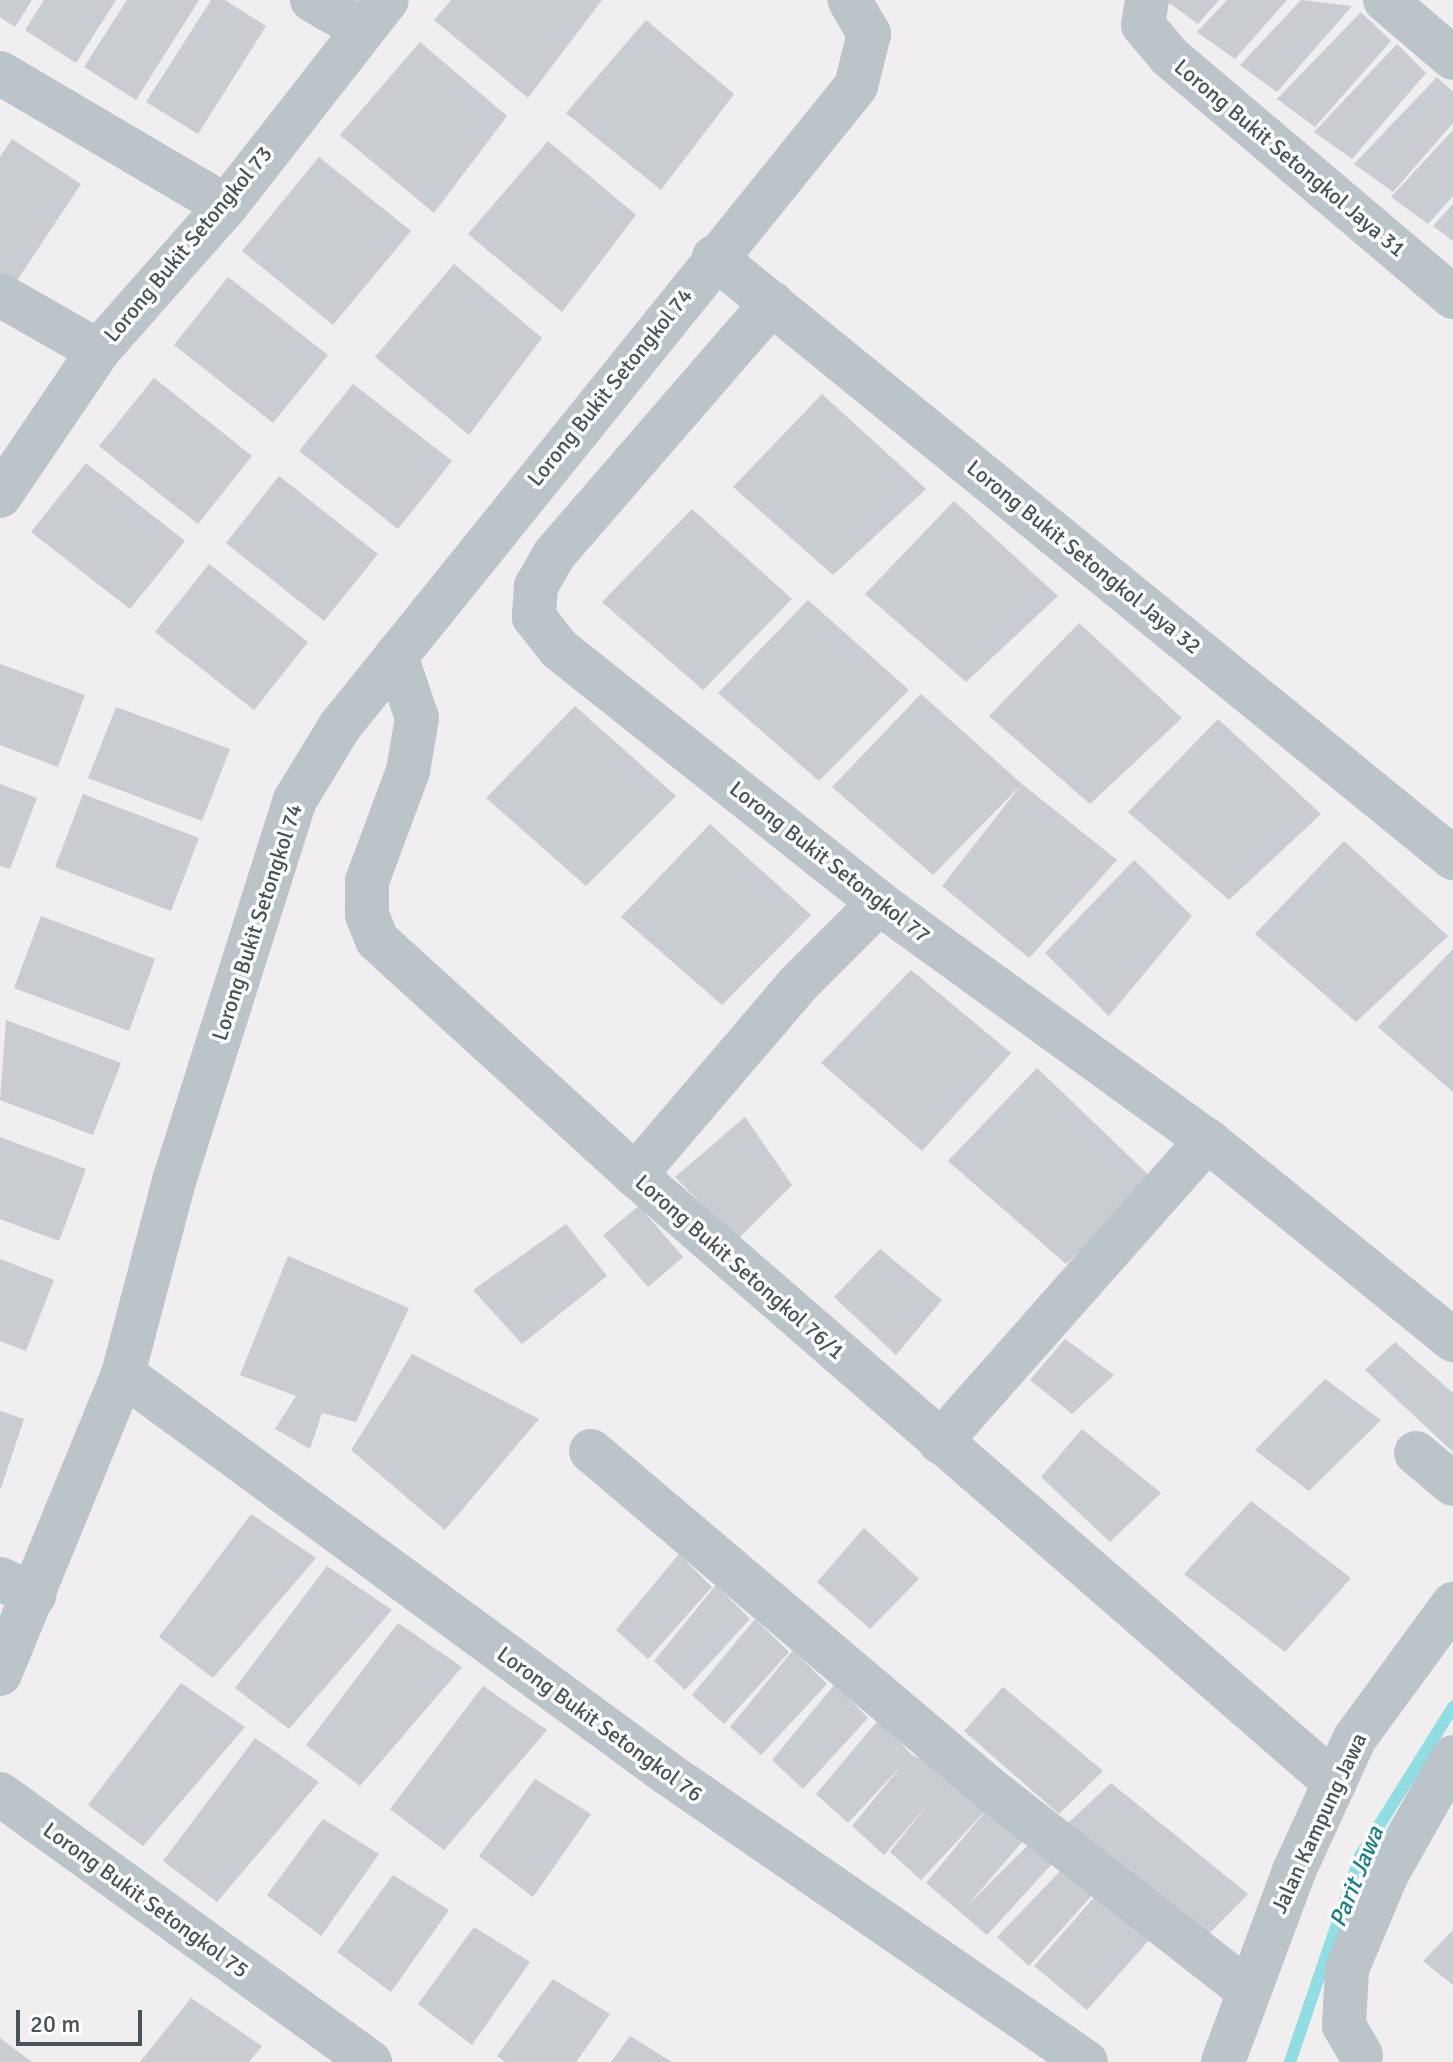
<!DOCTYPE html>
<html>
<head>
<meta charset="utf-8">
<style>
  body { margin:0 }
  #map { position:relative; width:1453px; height:2062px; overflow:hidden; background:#f0eeee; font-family:Signika,sans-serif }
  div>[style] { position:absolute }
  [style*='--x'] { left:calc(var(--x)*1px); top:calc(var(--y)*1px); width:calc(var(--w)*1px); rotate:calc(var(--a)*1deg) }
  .stream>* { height:12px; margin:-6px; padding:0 6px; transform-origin:6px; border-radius:6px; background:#91dde4 }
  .building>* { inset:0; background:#c9ccd0 }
  .minor>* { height:44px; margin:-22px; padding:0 22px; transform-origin:22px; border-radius:22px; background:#bac4c9 }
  span { translate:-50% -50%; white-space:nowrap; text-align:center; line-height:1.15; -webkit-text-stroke:7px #fff; paint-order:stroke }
  .street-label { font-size:22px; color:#485359 }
  .water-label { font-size:24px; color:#187e86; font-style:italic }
  .scale { position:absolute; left:16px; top:2010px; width:126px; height:36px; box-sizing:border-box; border:4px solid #485359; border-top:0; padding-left:10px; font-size:24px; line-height:28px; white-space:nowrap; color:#485359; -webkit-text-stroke:6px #fff; paint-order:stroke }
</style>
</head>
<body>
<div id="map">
  <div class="stream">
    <div style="--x:1290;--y:2062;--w:218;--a:-71.2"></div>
    <div style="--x:1360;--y:1856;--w:176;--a:-58"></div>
  </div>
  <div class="building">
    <div style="clip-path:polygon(0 0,32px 0,15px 27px,0 17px)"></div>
    <div style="clip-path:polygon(44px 0,116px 0,76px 63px,25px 30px)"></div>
    <div style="clip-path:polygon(127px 0,199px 0,136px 100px,84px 67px)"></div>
    <div style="clip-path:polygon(211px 0,225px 0,266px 26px,198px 134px,146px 102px)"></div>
    <div style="clip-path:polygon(451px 0,602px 0,528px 98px,434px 20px)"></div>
    <div style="clip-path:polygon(1165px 0,1219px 0,1198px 24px)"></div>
    <div style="clip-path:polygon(1227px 0,1287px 0,1235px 59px,1197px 32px)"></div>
    <div style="clip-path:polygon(1301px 0,1352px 6px,1277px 92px,1240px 65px)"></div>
    <div style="clip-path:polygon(1361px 12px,1391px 41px,1315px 127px,1277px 99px)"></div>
    <div style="clip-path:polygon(646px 20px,734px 94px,661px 190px,566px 113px)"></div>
    <div style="clip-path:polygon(420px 42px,507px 116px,434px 213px,340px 135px)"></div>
    <div style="clip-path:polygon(1397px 44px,1426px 73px,1352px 159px,1314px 132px)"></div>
    <div style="clip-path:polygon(1437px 77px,1453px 92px,1453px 123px,1393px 192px,1354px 164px)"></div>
    <div style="clip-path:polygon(1453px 130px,1453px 196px,1428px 224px,1391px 197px)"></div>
    <div style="clip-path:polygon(12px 139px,81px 184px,14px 285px,0 276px,0 157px)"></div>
    <div style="clip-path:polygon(548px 141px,636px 215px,562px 312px,468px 234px)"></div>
    <div style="clip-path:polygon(319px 157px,411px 231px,333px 325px,242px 251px)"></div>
    <div style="clip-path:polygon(1453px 204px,1453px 241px,1433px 226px)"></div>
    <div style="clip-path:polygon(454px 264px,542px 338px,469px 435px,375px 357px)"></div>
    <div style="clip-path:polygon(228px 277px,328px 355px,273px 423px,174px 345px)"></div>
    <div style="clip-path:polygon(154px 378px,252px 456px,198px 524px,99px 446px)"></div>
    <div style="clip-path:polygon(353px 384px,452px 461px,398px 529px,299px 451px)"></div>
    <div style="clip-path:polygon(822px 394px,926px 489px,833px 575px,733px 487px)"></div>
    <div style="clip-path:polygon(86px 463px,185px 541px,130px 609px,31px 532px)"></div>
    <div style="clip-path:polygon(279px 476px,378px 554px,324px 621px,226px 543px)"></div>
    <div style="clip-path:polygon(954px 501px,1058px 596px,966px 682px,865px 594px)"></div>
    <div style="clip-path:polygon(692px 509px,792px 599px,703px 690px,602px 602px)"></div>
    <div style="clip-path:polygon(209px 564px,308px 642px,254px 710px,155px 632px)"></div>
    <div style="clip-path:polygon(808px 600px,909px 690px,819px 781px,718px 693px)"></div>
    <div style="clip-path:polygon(1079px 623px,1182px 718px,1090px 804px,989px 716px)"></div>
    <div style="clip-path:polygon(0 664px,85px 695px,58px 767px,0 745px)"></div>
    <div style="clip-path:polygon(921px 694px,1022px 784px,933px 875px,832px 787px)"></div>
    <div style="clip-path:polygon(575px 706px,676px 796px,586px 886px,486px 798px)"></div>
    <div style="clip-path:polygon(116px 707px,230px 749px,202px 821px,88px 778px)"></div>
    <div style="clip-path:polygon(1218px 719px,1321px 814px,1229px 900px,1128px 812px)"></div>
    <div style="clip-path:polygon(0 784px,37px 798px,10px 869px,0 866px)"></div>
    <div style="clip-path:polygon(1022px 784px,1117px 860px,1029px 958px,942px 886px)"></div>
    <div style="clip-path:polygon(83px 794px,199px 838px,171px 911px,55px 867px)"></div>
    <div style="clip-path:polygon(710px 824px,811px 915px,722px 1005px,621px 917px)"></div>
    <div style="clip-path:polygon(1344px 841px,1448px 936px,1356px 1022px,1255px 934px)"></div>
    <div style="clip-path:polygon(1134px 860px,1192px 916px,1109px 1016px,1045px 953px)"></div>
    <div style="clip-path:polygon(41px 916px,155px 959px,129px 1031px,14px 988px)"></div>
    <div style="clip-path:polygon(1453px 949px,1453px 1092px,1378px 1027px)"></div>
    <div style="clip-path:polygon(911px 970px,1011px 1053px,922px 1151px,821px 1063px)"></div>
    <div style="clip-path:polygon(6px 1020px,121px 1063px,93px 1135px,0 1100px)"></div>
    <div style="clip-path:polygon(1037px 1068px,1155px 1181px,1066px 1264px,948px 1161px)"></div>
    <div style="clip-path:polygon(745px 1117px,792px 1185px,737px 1240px,675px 1177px)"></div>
    <div style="clip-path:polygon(0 1137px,86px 1169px,59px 1241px,0 1219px)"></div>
    <div style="clip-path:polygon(639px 1206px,683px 1257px,648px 1287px,603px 1235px)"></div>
    <div style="clip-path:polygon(566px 1224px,607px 1276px,522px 1344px,473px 1290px)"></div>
    <div style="clip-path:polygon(880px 1249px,942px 1300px,896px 1355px,834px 1297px)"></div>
    <div style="clip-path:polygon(288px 1256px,409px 1308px,356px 1422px,322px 1413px,310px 1449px,275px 1429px,296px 1396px,240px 1375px)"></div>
    <div style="clip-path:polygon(0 1259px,54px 1280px,26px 1351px,0 1341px)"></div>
    <div style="clip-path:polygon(1065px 1339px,1114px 1375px,1072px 1414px,1030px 1380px)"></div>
    <div style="clip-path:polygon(1395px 1342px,1453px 1393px,1453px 1452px,1365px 1370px)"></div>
    <div style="clip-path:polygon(412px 1354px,539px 1419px,445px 1530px,351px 1450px)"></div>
    <div style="clip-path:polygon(1325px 1379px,1381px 1420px,1309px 1491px,1255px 1450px)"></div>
    <div style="clip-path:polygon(0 1411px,24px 1419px,1px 1488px,0 1488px)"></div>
    <div style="clip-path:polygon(1082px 1429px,1161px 1493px,1110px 1542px,1041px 1477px)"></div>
    <div style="clip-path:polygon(1251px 1501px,1351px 1578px,1285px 1652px,1184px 1574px)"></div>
    <div style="clip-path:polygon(251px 1514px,316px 1558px,213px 1678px,159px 1637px)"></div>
    <div style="clip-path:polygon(864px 1528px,919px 1579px,870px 1629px,817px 1582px)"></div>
    <div style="clip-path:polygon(679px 1554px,712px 1587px,648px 1659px,616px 1630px)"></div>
    <div style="clip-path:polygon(327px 1566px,392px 1610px,289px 1729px,235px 1688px)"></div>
    <div style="clip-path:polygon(716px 1585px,750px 1619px,685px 1690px,654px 1661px)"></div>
    <div style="clip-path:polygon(755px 1619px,789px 1652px,724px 1724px,692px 1695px)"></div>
    <div style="clip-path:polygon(398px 1623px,462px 1667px,360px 1786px,306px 1745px)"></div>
    <div style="clip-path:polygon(793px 1650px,827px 1684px,761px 1755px,730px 1727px)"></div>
    <div style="clip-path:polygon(181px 1683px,245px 1727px,143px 1846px,88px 1805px)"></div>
    <div style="clip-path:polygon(835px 1684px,868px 1718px,803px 1789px,772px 1760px)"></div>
    <div style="clip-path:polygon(483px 1686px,547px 1730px,444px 1850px,390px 1809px)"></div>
    <div style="clip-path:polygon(1003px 1687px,1103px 1771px,1059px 1814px,964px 1731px)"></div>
    <div style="clip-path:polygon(879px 1719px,912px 1755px,953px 1775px,987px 1809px,921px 1880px,890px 1852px,930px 1802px,884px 1855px,852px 1826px,902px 1765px,848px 1823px,816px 1794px)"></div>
    <div style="clip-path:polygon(255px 1738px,319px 1782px,217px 1902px,163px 1861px)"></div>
    <div style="clip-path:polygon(535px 1779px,591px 1814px,533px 1897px,479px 1856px)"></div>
    <div style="clip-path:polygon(1111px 1783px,1248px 1894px,1201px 1942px,1068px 1823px)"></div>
    <div style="clip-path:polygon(989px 1807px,1023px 1841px,967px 1906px,1030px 1843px,1052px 1864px,987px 1935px,926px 1883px)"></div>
    <div style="clip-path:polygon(323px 1819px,379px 1854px,321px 1936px,267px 1895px)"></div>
    <div style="clip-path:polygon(1063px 1868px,1093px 1894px,1029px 1966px,997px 1937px)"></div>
    <div style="clip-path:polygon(393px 1875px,449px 1910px,391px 1992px,337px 1952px)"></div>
    <div style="clip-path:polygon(1096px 1895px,1151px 1938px,1087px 2010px,1034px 1966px)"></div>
    <div style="clip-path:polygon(474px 1927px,530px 1962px,472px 2045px,418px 2004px)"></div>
    <div style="clip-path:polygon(1453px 1930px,1453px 1985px,1423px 1961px)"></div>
    <div style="clip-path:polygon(553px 1979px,610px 2014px,576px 2062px,505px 2062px,497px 2056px)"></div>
    <div style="clip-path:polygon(191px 1998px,262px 2046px,249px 2062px,140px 2062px)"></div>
    <div style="clip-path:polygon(630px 2036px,672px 2062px,611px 2062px)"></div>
    <div style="clip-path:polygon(0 2038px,32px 2062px,0 2062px)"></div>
  </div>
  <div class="minor">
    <div style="--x:312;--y:0;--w:58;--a:30.1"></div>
    <div style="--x:1147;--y:0;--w:25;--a:99"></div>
    <div style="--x:1143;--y:25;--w:42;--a:49.8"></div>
    <div style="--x:1170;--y:57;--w:371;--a:40.3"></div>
    <div style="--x:1385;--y:0;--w:89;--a:40.5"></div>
    <div style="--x:0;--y:73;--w:262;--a:30.5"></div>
    <div style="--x:714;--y:257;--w:953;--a:39.12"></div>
    <div style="--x:0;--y:295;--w:113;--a:29.7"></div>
    <div style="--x:772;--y:303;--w:333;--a:130.9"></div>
    <div style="--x:554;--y:555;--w:36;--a:120"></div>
    <div style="--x:536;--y:586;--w:31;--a:94"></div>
    <div style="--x:534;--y:617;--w:41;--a:52"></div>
    <div style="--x:559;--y:649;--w:409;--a:38.4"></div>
    <div style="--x:879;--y:903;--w:405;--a:35.9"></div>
    <div style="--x:1207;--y:1140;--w:317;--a:39.1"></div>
    <div style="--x:0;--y:496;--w:175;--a:-55.9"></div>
    <div style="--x:98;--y:351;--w:193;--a:-48.6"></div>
    <div style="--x:226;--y:206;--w:261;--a:-52"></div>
    <div style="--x:396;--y:656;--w:65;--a:71.3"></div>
    <div style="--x:417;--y:718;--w:54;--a:99.6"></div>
    <div style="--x:408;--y:771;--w:117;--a:110.4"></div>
    <div style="--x:367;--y:881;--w:34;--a:90"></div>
    <div style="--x:367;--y:915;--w:27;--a:68"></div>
    <div style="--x:377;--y:940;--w:349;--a:42.3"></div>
    <div style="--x:635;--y:1175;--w:927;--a:40.98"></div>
    <div style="--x:635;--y:1175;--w:251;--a:-49.5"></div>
    <div style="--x:798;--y:984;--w:115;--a:-45"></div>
    <div style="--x:123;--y:1374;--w:675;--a:36.26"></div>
    <div style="--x:667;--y:1773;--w:509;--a:34.6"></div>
    <div style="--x:940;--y:1442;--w:403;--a:-48.5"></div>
    <div style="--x:591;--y:1451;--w:523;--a:40.27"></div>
    <div style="--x:990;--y:1789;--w:326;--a:38"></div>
    <div style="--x:1416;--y:1453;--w:48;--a:40"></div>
    <div style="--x:0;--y:1579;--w:38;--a:25"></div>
    <div style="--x:0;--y:1674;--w:324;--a:-67.7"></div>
    <div style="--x:123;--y:1374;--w:200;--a:-75.2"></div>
    <div style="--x:174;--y:1181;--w:400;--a:-72.4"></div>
    <div style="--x:295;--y:800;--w:87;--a:-58.7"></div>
    <div style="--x:340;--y:726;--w:822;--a:-51.12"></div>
    <div style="--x:856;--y:86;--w:54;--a:-76"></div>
    <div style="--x:869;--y:34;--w:39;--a:-120"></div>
    <div style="--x:0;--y:1794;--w:457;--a:35.9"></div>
    <div style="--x:1361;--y:2055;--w:34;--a:-120"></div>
    <div style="--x:1344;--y:2026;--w:57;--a:-87"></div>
    <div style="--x:1347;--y:1969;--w:103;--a:-67.2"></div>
    <div style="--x:1387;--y:1874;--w:134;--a:-60.6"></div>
    <div style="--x:1223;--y:2062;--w:204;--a:-69.6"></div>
    <div style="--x:1294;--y:1871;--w:146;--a:-65.4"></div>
    <div style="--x:1355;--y:1738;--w:166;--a:-53.8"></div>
  </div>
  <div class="street-label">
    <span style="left:1290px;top:158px;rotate:40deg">Lorong Bukit Setongkol Jaya 31</span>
    <span style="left:188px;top:244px;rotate:-50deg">Lorong Bukit Setongkol 73</span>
    <span style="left:610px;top:387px;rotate:-51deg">Lorong Bukit Setongkol 74</span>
    <span style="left:1084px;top:557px;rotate:39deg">Lorong Bukit Setongkol Jaya 32</span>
    <span style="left:830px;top:862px;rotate:38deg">Lorong Bukit Setongkol 77</span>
    <span style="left:257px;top:922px;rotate:-72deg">Lorong Bukit Setongkol 74</span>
    <span style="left:740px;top:1267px;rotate:41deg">Lorong Bukit Setongkol 76/1</span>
    <span style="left:600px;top:1724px;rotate:36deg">Lorong Bukit Setongkol 76</span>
    <span style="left:1319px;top:1823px;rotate:-65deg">Jalan Kampung Jawa</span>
    <span style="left:146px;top:1900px;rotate:36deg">Lorong Bukit Setongkol 75</span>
  </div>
  <div class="water-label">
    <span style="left:1357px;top:1877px;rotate:-68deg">Parit Jawa</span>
  </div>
  <div class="scale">20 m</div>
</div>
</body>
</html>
